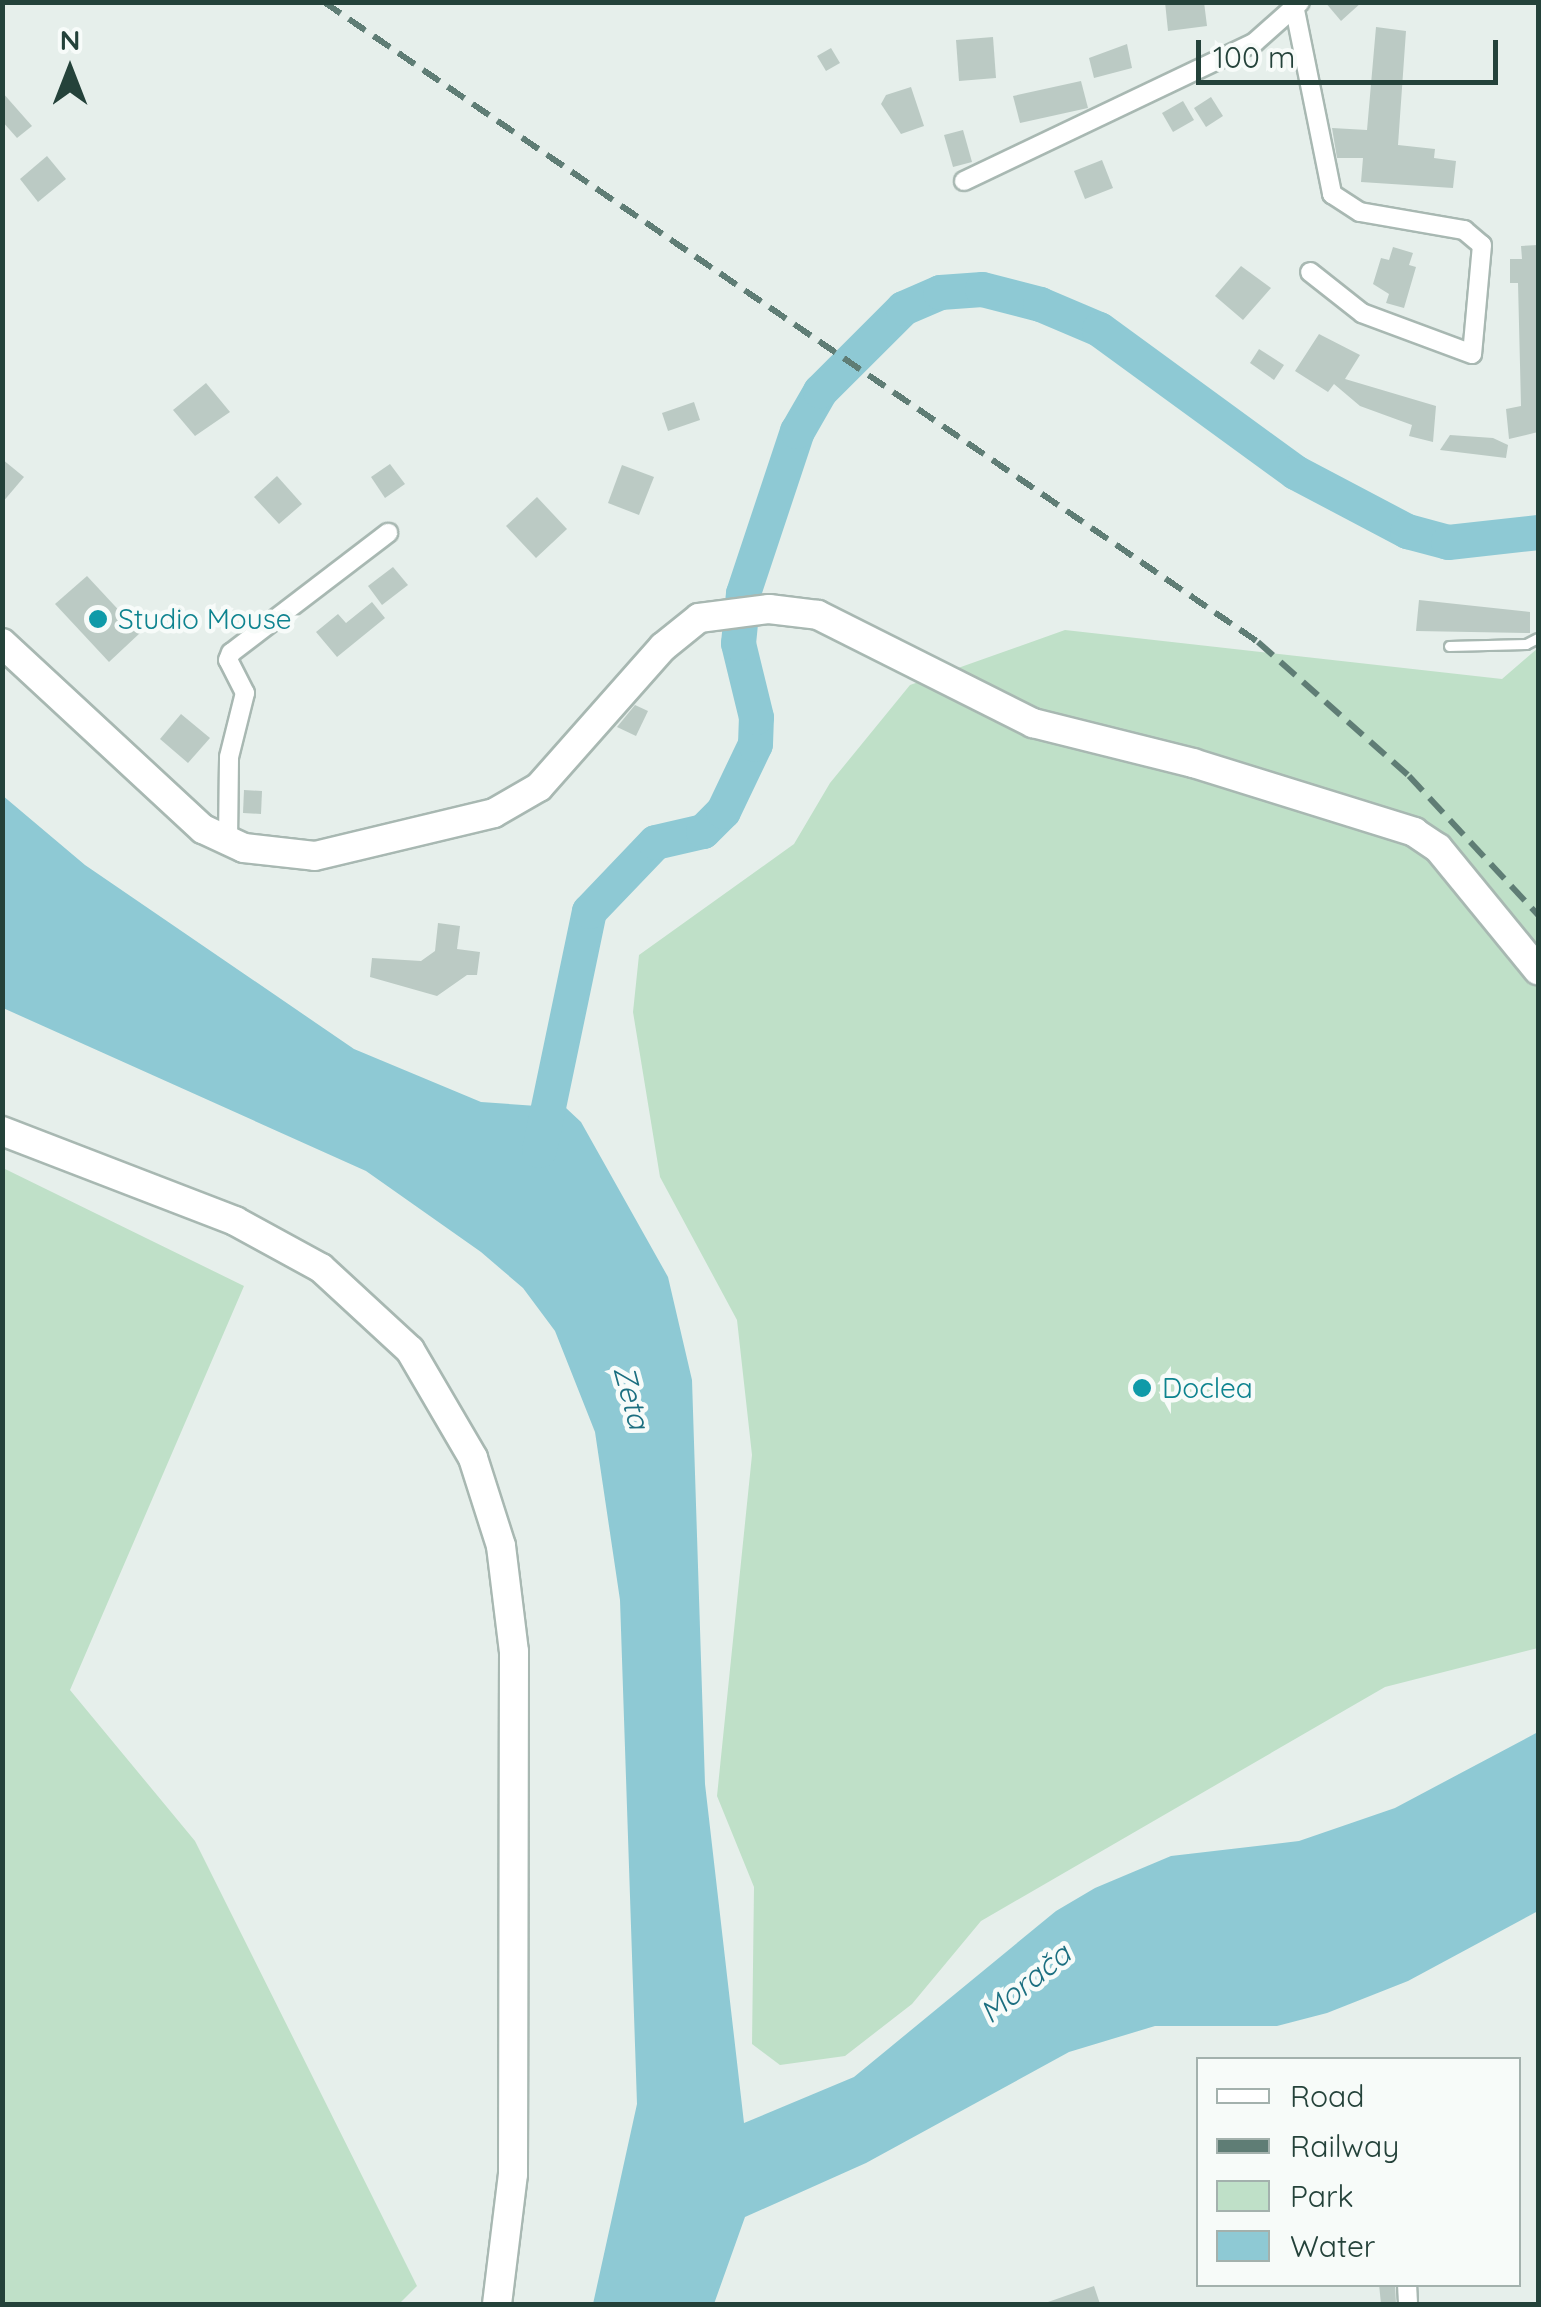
<!DOCTYPE html>
<html>
<head>
<meta charset="utf-8">
<style>
  body { margin:0 }
  #map { position:relative; width:1541px; height:2307px; overflow:hidden; background:#e6efeb; font-family:Quicksand,sans-serif }
  div>[style] { position:absolute }
  [style*='--x'] { left:calc(var(--x)*1px); top:calc(var(--y)*1px); width:calc(var(--w)*1px); rotate:calc(var(--a)*1deg) }
  .green>* { inset:0; background:#bfe0c8 }
  .water>* { inset:0; background:#8ec9d4 }
  .river>* { height:35px; margin:-17.5px; padding:0 17.5px; transform-origin:17.5px; border-radius:17.5px; background:#8ec9d4 }
  .building>* { inset:0; background:#bbcac4 }
  .roads { filter:drop-shadow(2px 0 #a8b8b2) drop-shadow(-2px 0 #a8b8b2) drop-shadow(0 2px #a8b8b2) drop-shadow(0 -2px #a8b8b2) }
  .lane>* { height:9px; margin:-4.5px; padding:0 4.5px; transform-origin:4.5px; border-radius:4.5px; background:#fff }
  .street>* { height:18px; margin:-9px; padding:0 9px; transform-origin:9px; border-radius:9px; background:#fff }
  .secondary>* { height:28px; margin:-14px; padding:0 14px; transform-origin:14px; border-radius:14px; background:#fff }
  .rail>* { height:6px; margin-top:-3px; transform-origin:0; background:repeating-linear-gradient(90deg,#5f7d75 0 20px,transparent 0 30px) }
  .dots>* { width:28px; height:28px; translate:-50% -50%; box-sizing:border-box; border:5px solid #f7fbf9; border-radius:50% }
  span { translate:-50% -50%; white-space:nowrap; text-align:center; line-height:1.15; -webkit-text-stroke:9px #f7fbf9; paint-order:stroke }
  .culture-label { font-size:28px; color:#0d838f }
  .left { translate:0 -50%; text-align:left }
  .water-label { font-size:30px; color:#1c6f80; font-style:italic }
  .frame { position:absolute; inset:0; border:5px solid #24423a; pointer-events:none }
  .legend { position:absolute; left:1196px; top:2057px; width:325px; height:230px; box-sizing:border-box; background:#f7fbf9; border:2px solid #a3b1ad; margin:0; padding:12px 18px; list-style:none; font-size:30px; color:#24423a }
  .legend li { display:flex; align-items:center; gap:20px; height:50px }
  .legend b { width:50px; border:2px solid #a3b1ad }
  .north { position:absolute; left:20px; top:20px; width:100px; height:100px; -webkit-text-stroke:8px #f7fbf9; paint-order:stroke; rotate:0deg; font-size:28px; font-weight:700; line-height:40px; text-align:center; color:#24423a }
  .north::after { content:''; display:block; margin:auto; width:35px; height:45px; background:#24423a; clip-path:polygon(50% 0,100% 100%,50% 72%,0 100%) }
  .scale { position:absolute; left:1196px; top:40px; width:302px; height:45px; box-sizing:border-box; border:5px solid #24423a; border-top:0; padding-left:12px; font-size:30px; line-height:35px; white-space:nowrap; color:#24423a; -webkit-text-stroke:8px #f7fbf9; paint-order:stroke }
</style>
</head>
<body>
<div id="map">
  <div class="green">
    <div style="clip-path:polygon(1065px 630px,1502px 679px,1538px 648px,1538px 1648px,1385px 1687px,981px 1921px,912px 2004px,845px 2056px,780px 2065px,752px 2044px,754px 1887px,717px 1796px,752px 1455px,737px 1320px,660px 1177px,633px 1012px,639px 955px,794px 844px,830px 783px,910px 685px)"></div>
    <div style="clip-path:polygon(3px 1168px,244px 1286px,70px 1690px,195px 1841px,417px 2286px,399px 2304px,3px 2304px)"></div>
  </div>
  <div class="water">
    <div style="clip-path:polygon(2px 795px,85px 865px,354px 1049px,481px 1102px,566px 1108px,581px 1122px,668px 1277px,692px 1380px,705px 1784px,744px 2123px,854px 2077px,1056px 1911px,1095px 1888px,1171px 1856px,1299px 1841px,1395px 1808px,1538px 1732px,1538px 1911px,1408px 1981px,1327px 2013px,1277px 2026px,1155px 2026px,1069px 2052px,866px 2163px,745px 2217px,714px 2304px,593px 2304px,637px 2104px,620px 1600px,595px 1432px,555px 1331px,523px 1288px,481px 1252px,366px 1171px,3px 1008px)"></div>
  </div>
  <div class="river">
    <div style="--x:539;--y:1150;--w:244;--a:-78.2"></div>
    <div style="--x:589;--y:911;--w:95;--a:-46.3"></div>
    <div style="--x:655;--y:842;--w:49;--a:-12.9"></div>
    <div style="--x:703;--y:831;--w:28;--a:-45"></div>
    <div style="--x:723;--y:811;--w:74;--a:-64.5"></div>
    <div style="--x:755;--y:744;--w:27;--a:-88"></div>
    <div style="--x:756;--y:717;--w:76;--a:-103.7"></div>
    <div style="--x:738;--y:643;--w:50;--a:-84.3"></div>
    <div style="--x:743;--y:593;--w:171;--a:-71.6"></div>
    <div style="--x:797;--y:431;--w:46;--a:-60.1"></div>
    <div style="--x:820;--y:391;--w:117;--a:-45"></div>
    <div style="--x:903;--y:308;--w:40;--a:-23.4"></div>
    <div style="--x:940;--y:292;--w:42;--a:-4.1"></div>
    <div style="--x:982;--y:289;--w:60;--a:14.5"></div>
    <div style="--x:1040;--y:304;--w:64;--a:23"></div>
    <div style="--x:1099;--y:329;--w:243;--a:36.1"></div>
    <div style="--x:1295;--y:472;--w:127;--a:27.8"></div>
    <div style="--x:1407;--y:531;--w:42;--a:15"></div>
    <div style="--x:1448;--y:542;--w:91;--a:-6.3"></div>
  </div>
  <div class="building">
    <div style="clip-path:polygon(1165px 2px,1204px 2px,1207px 26px,1168px 31px)"></div>
    <div style="clip-path:polygon(1325px 2px,1362px 2px,1341px 21px)"></div>
    <div style="clip-path:polygon(1376px 27px,1406px 31px,1398px 145px,1435px 149px,1434px 158px,1456px 161px,1453px 188px,1361px 182px,1363px 158px,1337px 158px,1332px 128px,1367px 130px)"></div>
    <div style="clip-path:polygon(993px 37px,996px 78px,959px 81px,956px 40px)"></div>
    <div style="clip-path:polygon(1127px 44px,1132px 68px,1094px 78px,1089px 58px)"></div>
    <div style="clip-path:polygon(831px 48px,840px 63px,826px 71px,817px 56px)"></div>
    <div style="clip-path:polygon(1081px 81px,1088px 108px,1020px 123px,1013px 96px)"></div>
    <div style="clip-path:polygon(911px 87px,924px 126px,901px 134px,881px 104px,886px 95px)"></div>
    <div style="clip-path:polygon(2px 92px,32px 126px,17px 138px,2px 121px)"></div>
    <div style="clip-path:polygon(1211px 97px,1223px 116px,1206px 127px,1194px 108px)"></div>
    <div style="clip-path:polygon(1183px 101px,1194px 120px,1173px 132px,1162px 113px)"></div>
    <div style="clip-path:polygon(963px 130px,972px 162px,953px 167px,944px 135px)"></div>
    <div style="clip-path:polygon(47px 156px,66px 179px,38px 202px,20px 179px)"></div>
    <div style="clip-path:polygon(1102px 160px,1113px 188px,1085px 199px,1074px 171px)"></div>
    <div style="clip-path:polygon(1538px 245px,1538px 432px,1509px 439px,1506px 409px,1521px 406px,1518px 283px,1510px 283px,1510px 259px,1522px 259px,1521px 246px)"></div>
    <div style="clip-path:polygon(1393px 247px,1413px 253px,1409px 265px,1416px 267px,1404px 308px,1386px 303px,1389px 294px,1373px 284px,1381px 258px,1389px 260px)"></div>
    <div style="clip-path:polygon(1241px 266px,1271px 288px,1243px 320px,1215px 296px)"></div>
    <div style="clip-path:polygon(1319px 334px,1360px 355px,1345px 379px,1436px 406px,1433px 442px,1409px 436px,1412px 425px,1360px 406px,1334px 384px,1328px 392px,1295px 371px)"></div>
    <div style="clip-path:polygon(1259px 349px,1284px 365px,1274px 380px,1250px 363px)"></div>
    <div style="clip-path:polygon(206px 383px,230px 412px,195px 436px,173px 410px)"></div>
    <div style="clip-path:polygon(694px 402px,700px 420px,668px 431px,662px 413px)"></div>
    <div style="clip-path:polygon(1450px 435px,1493px 438px,1508px 445px,1506px 458px,1440px 450px)"></div>
    <div style="clip-path:polygon(2px 459px,24px 477px,2px 503px)"></div>
    <div style="clip-path:polygon(390px 464px,405px 484px,385px 498px,371px 477px)"></div>
    <div style="clip-path:polygon(622px 465px,654px 477px,639px 515px,608px 503px)"></div>
    <div style="clip-path:polygon(277px 476px,302px 504px,279px 524px,254px 497px)"></div>
    <div style="clip-path:polygon(537px 497px,567px 529px,536px 558px,506px 526px)"></div>
    <div style="clip-path:polygon(393px 567px,408px 585px,382px 605px,368px 586px)"></div>
    <div style="clip-path:polygon(87px 576px,140px 633px,109px 662px,55px 604px)"></div>
    <div style="clip-path:polygon(1419px 600px,1530px 612px,1530px 633px,1416px 631px)"></div>
    <div style="clip-path:polygon(372px 602px,385px 618px,337px 657px,316px 632px,338px 614px,346px 623px)"></div>
    <div style="clip-path:polygon(635px 705px,648px 711px,636px 736px,617px 727px)"></div>
    <div style="clip-path:polygon(181px 714px,210px 738px,188px 763px,160px 739px)"></div>
    <div style="clip-path:polygon(244px 790px,262px 791px,261px 814px,243px 813px)"></div>
    <div style="clip-path:polygon(438px 923px,460px 926px,457px 949px,480px 952px,477px 975px,467px 975px,437px 996px,370px 977px,372px 958px,421px 961px,435px 951px)"></div>
    <div style="clip-path:polygon(1379px 2284px,1395px 2284px,1396px 2304px,1381px 2304px)"></div>
    <div style="clip-path:polygon(1094px 2286px,1100px 2304px,1048px 2304px,1048px 2302px)"></div>
  </div>
  <div class="roads">
    <div class="lane">
      <div style="--x:1449;--y:646;--w:77;--a:-1.5"></div>
      <div style="--x:1526;--y:644;--w:13;--a:-27"></div>
    </div>
    <div class="street">
      <div style="--x:1295;--y:10;--w:188;--a:78.6"></div>
      <div style="--x:1332;--y:194;--w:33;--a:33"></div>
      <div style="--x:1360;--y:212;--w:106;--a:9.8"></div>
      <div style="--x:1464;--y:230;--w:23;--a:40"></div>
      <div style="--x:1482;--y:245;--w:109;--a:95.2"></div>
      <div style="--x:1472;--y:354;--w:117;--a:-159.6"></div>
      <div style="--x:1362;--y:313;--w:66;--a:-141.7"></div>
      <div style="--x:964;--y:181;--w:322;--a:-25.5"></div>
      <div style="--x:1255;--y:42;--w:60;--a:-41.6"></div>
      <div style="--x:228;--y:841;--w:84;--a:-89.3"></div>
      <div style="--x:229;--y:757;--w:66;--a:-76"></div>
      <div style="--x:245;--y:693;--w:37;--a:-117"></div>
      <div style="--x:228;--y:660;--w:8;--a:-67"></div>
      <div style="--x:231;--y:653;--w:198;--a:-37.4"></div>
      <div style="--x:1407;--y:2284;--w:20;--a:87"></div>
    </div>
    <div class="secondary">
      <div style="--x:2;--y:643;--w:274;--a:42.8"></div>
      <div style="--x:203;--y:829;--w:45;--a:24.9"></div>
      <div style="--x:244;--y:848;--w:71;--a:6.4"></div>
      <div style="--x:315;--y:856;--w:184;--a:-13.5"></div>
      <div style="--x:494;--y:813;--w:52;--a:-30"></div>
      <div style="--x:539;--y:787;--w:187;--a:-48.5"></div>
      <div style="--x:663;--y:647;--w:46;--a:-38.9"></div>
      <div style="--x:699;--y:618;--w:71;--a:-7.3"></div>
      <div style="--x:769;--y:609;--w:49;--a:7"></div>
      <div style="--x:818;--y:615;--w:241;--a:26.7"></div>
      <div style="--x:1033;--y:723;--w:165;--a:14"></div>
      <div style="--x:1193;--y:763;--w:232;--a:17.3"></div>
      <div style="--x:1414;--y:832;--w:29;--a:34"></div>
      <div style="--x:1438;--y:848;--w:158;--a:50.7"></div>
      <div style="--x:2;--y:1131;--w:250;--a:21.1"></div>
      <div style="--x:235;--y:1221;--w:98;--a:28.7"></div>
      <div style="--x:321;--y:1268;--w:121;--a:42.7"></div>
      <div style="--x:410;--y:1350;--w:125;--a:59.7"></div>
      <div style="--x:473;--y:1458;--w:92;--a:72.3"></div>
      <div style="--x:501;--y:1546;--w:107;--a:83"></div>
      <div style="--x:514;--y:1652;--w:522;--a:90.11"></div>
      <div style="--x:513;--y:2174;--w:131;--a:97"></div>
    </div>
  </div>
  <div class="rail">
    <div style="--x:324;--y:2;--w:1132;--a:34.42"></div>
    <div style="--x:1258;--y:642;--w:202;--a:41.6"></div>
    <div style="--x:1409;--y:776;--w:190;--a:47.1"></div>
  </div>
  <div class="dots">
    <div style="left:98px;top:619px;background:#0f9aa8"></div>
    <div style="left:1142px;top:1388px;background:#0f9aa8"></div>
  </div>
  <div class="culture-label">
    <span class="left" style="left:118px;top:619px">Studio Mouse</span>
    <span class="left" style="left:1162px;top:1388px">Doclea</span>
  </div>
  <div class="water-label">
    <span style="left:632px;top:1397px;rotate:75deg">Zeta</span>
    <span style="left:1025px;top:1983px;rotate:-39deg">Morača</span>
  </div>
  <div class="frame"></div>
  <ul class="legend">
  <li><b style="height:12px;background:#fff"></b>Road</li>
  <li><b style="height:12px;background:#5f7d75"></b>Railway</li>
  <li><b style="height:28px;background:#bfe0c8"></b>Park</li>
  <li><b style="height:28px;background:#8ec9d4"></b>Water</li>
  </ul>
  <div class="north">N</div>
  <div class="scale">100 m</div>
</div>
</body>
</html>
